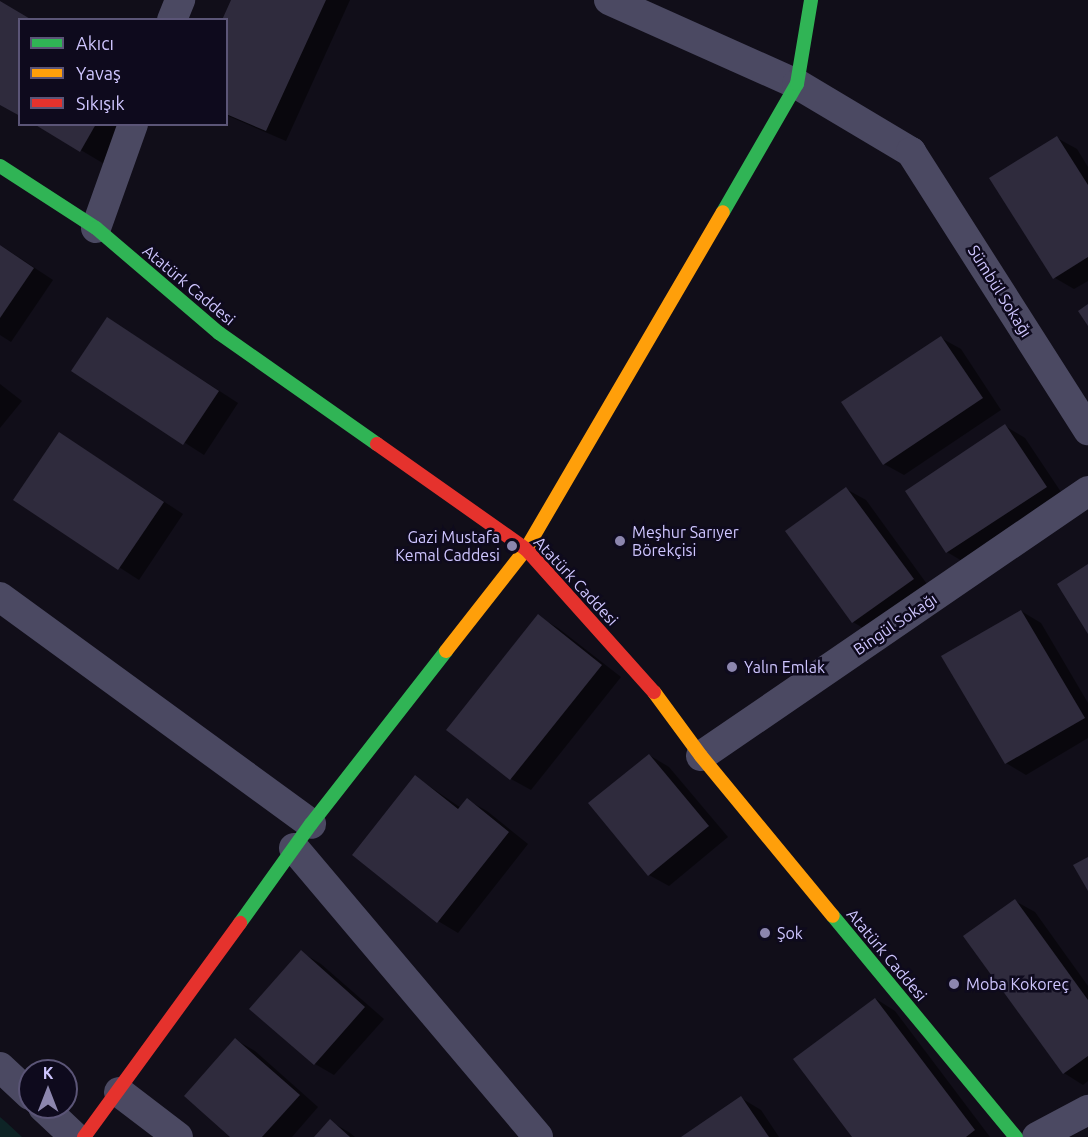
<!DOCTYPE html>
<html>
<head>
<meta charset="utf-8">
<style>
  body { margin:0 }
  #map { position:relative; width:1088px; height:1137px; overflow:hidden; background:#110e19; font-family:Ubuntu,sans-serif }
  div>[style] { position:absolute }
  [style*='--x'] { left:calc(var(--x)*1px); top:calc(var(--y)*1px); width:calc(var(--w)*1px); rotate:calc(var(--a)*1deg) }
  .green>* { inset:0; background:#0e2426 }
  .shadow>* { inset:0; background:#0007 }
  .building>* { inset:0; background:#2f2b3d }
  .street>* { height:30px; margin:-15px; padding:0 15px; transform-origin:15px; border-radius:15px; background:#4b4962 }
  .fast>* { height:14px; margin:-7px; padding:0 7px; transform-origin:7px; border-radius:7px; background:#30b455 }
  .slow>* { height:14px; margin:-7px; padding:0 7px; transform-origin:7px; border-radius:7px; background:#ff9f0a }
  .jam>* { height:14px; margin:-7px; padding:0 7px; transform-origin:7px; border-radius:7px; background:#e5322d }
  .dots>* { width:16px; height:16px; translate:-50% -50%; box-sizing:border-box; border:3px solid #0e0a1d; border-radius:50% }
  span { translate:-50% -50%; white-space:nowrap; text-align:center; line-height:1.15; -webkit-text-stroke:5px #0e0a1d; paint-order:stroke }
  .street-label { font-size:16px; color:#cfc6ff }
  .poi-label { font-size:16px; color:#cfc6ff }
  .left { translate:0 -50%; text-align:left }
  .right { translate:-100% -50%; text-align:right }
  .legend { position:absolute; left:18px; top:18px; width:210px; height:108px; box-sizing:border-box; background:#0e0a1d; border:2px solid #5b5577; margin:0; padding:8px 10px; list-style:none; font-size:18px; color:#cfc6ff }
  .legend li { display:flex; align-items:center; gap:12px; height:30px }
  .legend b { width:30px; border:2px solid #5b5577 }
  .north { position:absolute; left:18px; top:1059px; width:60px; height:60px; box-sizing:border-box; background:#0e0a1d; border:2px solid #5b5577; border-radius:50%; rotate:0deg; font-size:16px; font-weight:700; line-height:24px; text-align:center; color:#cfc6ff }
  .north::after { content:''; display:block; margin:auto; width:21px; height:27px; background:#8c86ae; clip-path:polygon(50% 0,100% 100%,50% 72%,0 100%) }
</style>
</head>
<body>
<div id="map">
  <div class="green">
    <div style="clip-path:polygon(0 1117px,7px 1123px,22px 1137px,0 1137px)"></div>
  </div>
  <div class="shadow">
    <div style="clip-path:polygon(233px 0,350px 0,286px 141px,226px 115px,226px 20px)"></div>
    <div style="clip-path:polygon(37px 124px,130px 124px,106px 165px)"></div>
    <div style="clip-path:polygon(1057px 138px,1077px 149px,1088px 167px,1088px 281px,1074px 289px,1055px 278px)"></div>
    <div style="clip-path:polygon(0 245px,53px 280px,11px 342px,0 335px)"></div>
    <div style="clip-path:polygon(127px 331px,238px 403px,204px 455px,73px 371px)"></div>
    <div style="clip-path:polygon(941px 338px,961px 349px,1001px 410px,904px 475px,884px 464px)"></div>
    <div style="clip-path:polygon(0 384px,22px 401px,0 428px)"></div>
    <div style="clip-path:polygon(1005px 426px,1025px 438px,1065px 498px,967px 564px,947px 552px,907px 491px)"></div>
    <div style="clip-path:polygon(60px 434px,183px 514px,139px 580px,15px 500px)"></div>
    <div style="clip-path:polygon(846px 489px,866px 500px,932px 591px,873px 634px,853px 622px,787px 531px)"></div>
    <div style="clip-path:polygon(1021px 611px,1041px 623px,1088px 703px,1088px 738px,1026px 775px,1006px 763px)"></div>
    <div style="clip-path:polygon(538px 616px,558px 628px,621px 677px,531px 790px,511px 779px,448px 729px)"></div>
    <div style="clip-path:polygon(649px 755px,669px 767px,728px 837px,669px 886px,649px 875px)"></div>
    <div style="clip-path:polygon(416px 777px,461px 808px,467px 800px,487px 811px,528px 844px,458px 933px,438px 921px)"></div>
    <div style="clip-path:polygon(1015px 901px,1035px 912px,1088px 986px,1088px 1081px,1083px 1085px,1064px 1073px)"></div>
    <div style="clip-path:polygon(301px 952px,321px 964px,384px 1019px,334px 1075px,315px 1064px)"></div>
    <div style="clip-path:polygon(876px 999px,895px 1011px,990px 1137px,854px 1137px)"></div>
    <div style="clip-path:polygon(236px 1040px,255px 1051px,318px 1107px,292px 1137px,233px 1137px)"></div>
    <div style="clip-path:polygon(741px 1098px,761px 1110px,779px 1137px,684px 1137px)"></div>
    <div style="clip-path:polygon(330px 1121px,350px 1133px,355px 1137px,316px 1137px)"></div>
  </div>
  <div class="building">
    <div style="clip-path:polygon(231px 0,326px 0,266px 131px,226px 114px,226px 20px,222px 20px)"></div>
    <div style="clip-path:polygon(0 1px,32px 20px,20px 20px,20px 116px,0 105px)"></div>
    <div style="clip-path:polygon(34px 124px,96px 124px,80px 152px)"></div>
    <div style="clip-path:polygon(1057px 136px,1088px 185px,1088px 257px,1053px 279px,989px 178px)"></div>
    <div style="clip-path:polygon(0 245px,34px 268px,0 318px)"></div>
    <div style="clip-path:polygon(1088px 304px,1088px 326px,1078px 311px)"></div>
    <div style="clip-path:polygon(107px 317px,219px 391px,183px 445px,71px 371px)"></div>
    <div style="clip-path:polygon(941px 336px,983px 398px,883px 465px,841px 402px)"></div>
    <div style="clip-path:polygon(1005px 424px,1047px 487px,946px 553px,905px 491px)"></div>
    <div style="clip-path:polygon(59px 432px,164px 502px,118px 570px,13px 500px)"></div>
    <div style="clip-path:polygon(846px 487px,914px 579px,852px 623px,785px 531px)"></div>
    <div style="clip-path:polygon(1088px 564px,1088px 634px,1057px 584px)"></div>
    <div style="clip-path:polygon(1021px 610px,1085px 718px,1005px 764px,941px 656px)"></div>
    <div style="clip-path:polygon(538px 614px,602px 665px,510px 780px,446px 730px)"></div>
    <div style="clip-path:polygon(649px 754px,709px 826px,648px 876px,588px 803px)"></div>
    <div style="clip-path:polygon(415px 775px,458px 809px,467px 798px,509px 832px,437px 923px,352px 855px)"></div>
    <div style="clip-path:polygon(1088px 857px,1088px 891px,1073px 865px)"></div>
    <div style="clip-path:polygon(1015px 899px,1088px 1000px,1088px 1056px,1063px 1074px,963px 936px)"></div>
    <div style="clip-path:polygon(301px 950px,365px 1007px,314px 1065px,249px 1009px)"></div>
    <div style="clip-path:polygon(875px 998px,975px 1130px,966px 1137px,852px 1137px,793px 1059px)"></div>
    <div style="clip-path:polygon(235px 1038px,300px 1095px,262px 1137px,230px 1137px,184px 1096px)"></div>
    <div style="clip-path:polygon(741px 1096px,769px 1137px,681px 1137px)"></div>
    <div style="clip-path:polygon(330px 1119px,350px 1137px,314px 1137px)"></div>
  </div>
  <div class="street">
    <div style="--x:609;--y:0;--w:206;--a:24.1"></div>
    <div style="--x:797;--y:84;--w:133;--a:30.8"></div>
    <div style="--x:911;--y:152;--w:330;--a:57.5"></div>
    <div style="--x:172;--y:20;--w:22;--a:-68"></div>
    <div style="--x:96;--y:228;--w:110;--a:-70.4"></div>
    <div style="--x:0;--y:597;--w:385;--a:36.1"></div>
    <div style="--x:701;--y:756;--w:469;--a:-34.4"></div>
    <div style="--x:294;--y:848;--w:378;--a:49.8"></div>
    <div style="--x:0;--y:1067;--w:41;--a:43"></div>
    <div style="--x:119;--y:1092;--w:74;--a:37.3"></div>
    <div style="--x:43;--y:1107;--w:44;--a:43.2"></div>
    <div style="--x:1037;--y:1137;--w:58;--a:-27.9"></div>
  </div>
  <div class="fast">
    <div style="--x:0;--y:166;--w:114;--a:32.9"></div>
    <div style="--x:96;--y:228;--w:162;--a:40.5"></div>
    <div style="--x:219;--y:333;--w:193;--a:35.1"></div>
    <div style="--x:723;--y:212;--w:148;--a:-60"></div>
    <div style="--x:797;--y:84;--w:85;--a:-80.5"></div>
    <div style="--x:833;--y:916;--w:287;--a:50.4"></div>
    <div style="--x:240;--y:923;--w:122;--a:-54.4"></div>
    <div style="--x:311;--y:824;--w:219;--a:-52"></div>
  </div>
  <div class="slow">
    <div style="--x:446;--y:651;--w:130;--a:-51.9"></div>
    <div style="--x:526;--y:549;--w:390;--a:-59.7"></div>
    <div style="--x:654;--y:692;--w:79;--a:53.7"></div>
    <div style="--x:701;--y:756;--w:207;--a:50.5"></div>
  </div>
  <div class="jam">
    <div style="--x:377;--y:444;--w:182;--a:35.2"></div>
    <div style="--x:526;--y:549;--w:192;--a:48.2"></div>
    <div style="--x:84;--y:1137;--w:265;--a:-53.9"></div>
  </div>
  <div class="dots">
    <div style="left:620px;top:541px;background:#8c86ae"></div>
    <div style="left:512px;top:546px;background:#8c86ae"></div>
    <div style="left:732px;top:667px;background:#8c86ae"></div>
    <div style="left:765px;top:933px;background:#8c86ae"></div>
    <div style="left:954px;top:984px;background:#8c86ae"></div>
  </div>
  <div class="street-label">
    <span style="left:189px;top:285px;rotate:40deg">Atatürk Caddesi</span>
    <span style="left:1000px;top:291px;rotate:58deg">Sümbül Sokağı</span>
    <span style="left:576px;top:581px;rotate:47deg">Atatürk Caddesi</span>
    <span style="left:895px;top:624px;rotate:-34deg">Bingül Sokağı</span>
    <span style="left:887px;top:955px;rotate:50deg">Atatürk Caddesi</span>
  </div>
  <div class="poi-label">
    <span class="left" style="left:632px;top:541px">Meşhur Sarıyer<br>Börekçisi</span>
    <span class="right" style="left:500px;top:546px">Gazi Mustafa<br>Kemal Caddesi</span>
    <span class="left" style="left:744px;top:667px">Yalın Emlak</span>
    <span class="left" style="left:777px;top:933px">Şok</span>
    <span class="left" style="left:966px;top:984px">Moba Kokoreç</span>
  </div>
  <ul class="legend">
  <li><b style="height:8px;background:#30b455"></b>Akıcı</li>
  <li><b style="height:8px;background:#ff9f0a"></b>Yavaş</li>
  <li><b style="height:8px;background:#e5322d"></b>Sıkışık</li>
  </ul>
  <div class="north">K</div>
</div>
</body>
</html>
